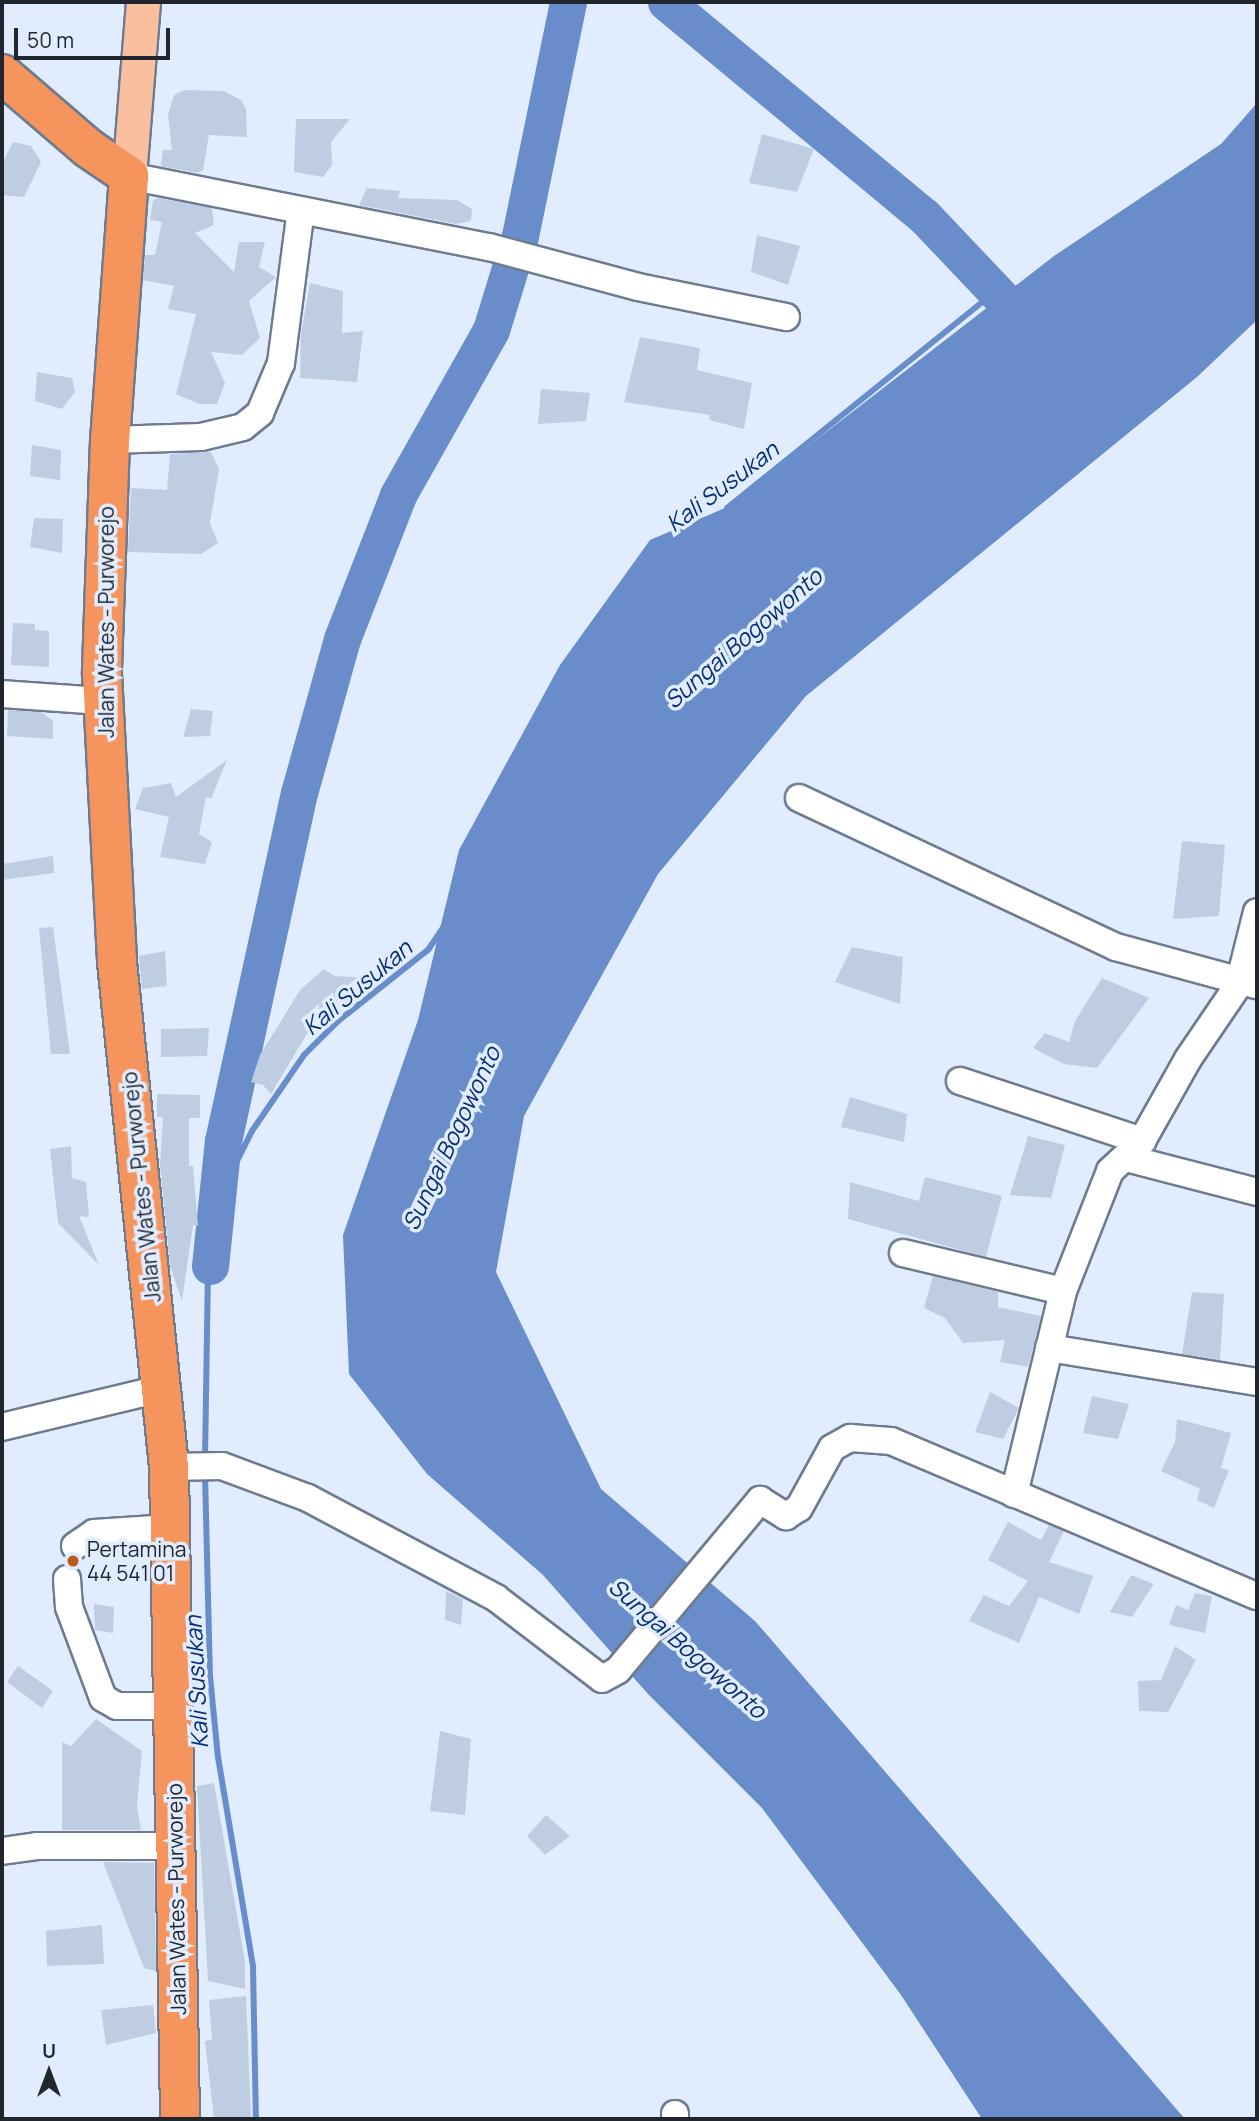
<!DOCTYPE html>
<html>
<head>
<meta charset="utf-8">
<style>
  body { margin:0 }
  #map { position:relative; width:1259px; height:2121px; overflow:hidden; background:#e1ecff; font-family:Manrope,sans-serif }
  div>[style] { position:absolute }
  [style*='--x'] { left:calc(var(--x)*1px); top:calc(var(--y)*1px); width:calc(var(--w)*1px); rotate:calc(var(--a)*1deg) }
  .water>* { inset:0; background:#698dcb }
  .stream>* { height:6px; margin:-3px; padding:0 3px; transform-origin:3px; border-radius:3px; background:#698dcb }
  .river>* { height:37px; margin:-18.5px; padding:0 18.5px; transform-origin:18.5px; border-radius:18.5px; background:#698dcb }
  .building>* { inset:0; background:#bfcde3 }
  .roads { filter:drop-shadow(2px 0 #6e7b8f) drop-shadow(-2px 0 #6e7b8f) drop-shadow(0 2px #6e7b8f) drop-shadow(0 -2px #6e7b8f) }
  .minor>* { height:26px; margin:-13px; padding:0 13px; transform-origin:13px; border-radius:13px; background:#fff }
  .major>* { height:33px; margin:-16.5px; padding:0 16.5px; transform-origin:16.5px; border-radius:16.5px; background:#f9bf9e }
  .highway>* { height:38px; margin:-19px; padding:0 19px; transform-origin:19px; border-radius:19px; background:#f5955d }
  .dots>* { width:19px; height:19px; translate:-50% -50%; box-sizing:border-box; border:4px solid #e1ecff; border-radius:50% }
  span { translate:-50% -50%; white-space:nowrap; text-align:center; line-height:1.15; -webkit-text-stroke:7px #e1ecff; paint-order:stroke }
  .street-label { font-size:21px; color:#21262e }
  .poi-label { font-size:21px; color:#21262e }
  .left { translate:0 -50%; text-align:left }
  .water-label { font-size:23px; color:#042e77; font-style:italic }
  .frame { position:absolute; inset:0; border:4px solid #21262e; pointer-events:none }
  .north { position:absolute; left:14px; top:2037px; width:70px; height:70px; -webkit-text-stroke:5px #e1ecff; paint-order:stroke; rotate:0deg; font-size:19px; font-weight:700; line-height:28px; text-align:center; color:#21262e }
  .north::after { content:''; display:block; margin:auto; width:24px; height:32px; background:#21262e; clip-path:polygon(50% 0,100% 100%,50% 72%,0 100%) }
  .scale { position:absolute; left:14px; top:28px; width:156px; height:32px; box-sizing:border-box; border:4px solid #21262e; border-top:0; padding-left:9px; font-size:21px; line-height:24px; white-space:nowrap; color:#21262e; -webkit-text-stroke:5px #e1ecff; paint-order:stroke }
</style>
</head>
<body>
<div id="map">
  <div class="water">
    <div style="clip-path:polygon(1257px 103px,1257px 320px,1197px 377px,806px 696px,658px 874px,524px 1116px,496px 1272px,601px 1489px,755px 1621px,1185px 2119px,982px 2119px,901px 1995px,762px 1808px,648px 1694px,543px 1575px,427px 1474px,349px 1374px,343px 1235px,418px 1020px,459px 850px,560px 665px,650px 540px,732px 505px,1054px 256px,1221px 144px)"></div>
  </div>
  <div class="stream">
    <div style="--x:727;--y:508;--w:346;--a:-38.9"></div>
    <div style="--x:205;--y:1459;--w:186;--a:-89.1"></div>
    <div style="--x:208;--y:1273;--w:100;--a:-77.3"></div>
    <div style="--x:230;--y:1175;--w:49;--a:-63.4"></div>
    <div style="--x:252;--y:1131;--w:92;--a:-55.6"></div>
    <div style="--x:304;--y:1055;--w:47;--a:-45"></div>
    <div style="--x:337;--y:1022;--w:116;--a:-38.4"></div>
    <div style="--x:428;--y:950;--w:29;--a:-56"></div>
    <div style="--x:205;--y:1474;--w:202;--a:88.6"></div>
    <div style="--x:210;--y:1676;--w:81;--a:84.4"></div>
    <div style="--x:218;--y:1757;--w:213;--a:80.5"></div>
    <div style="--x:253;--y:1967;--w:152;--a:88.9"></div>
  </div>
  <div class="river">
    <div style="--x:666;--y:2;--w:335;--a:39.7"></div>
    <div style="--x:924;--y:216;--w:160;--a:46.5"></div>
    <div style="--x:210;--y:1266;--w:126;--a:-84.1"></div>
    <div style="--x:223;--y:1141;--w:356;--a:-77.7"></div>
    <div style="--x:299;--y:793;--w:160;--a:-74.4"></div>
    <div style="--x:342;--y:639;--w:155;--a:-68.7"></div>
    <div style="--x:398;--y:495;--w:189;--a:-60.6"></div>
    <div style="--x:491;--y:330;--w:98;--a:-72.9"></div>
    <div style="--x:520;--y:236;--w:239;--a:-78.4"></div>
  </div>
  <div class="building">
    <div style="clip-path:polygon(185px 90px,224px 91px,241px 100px,246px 109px,247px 137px,209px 135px,203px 170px,198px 173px,161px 166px,163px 150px,172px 150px,168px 115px,174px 95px)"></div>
    <div style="clip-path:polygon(296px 119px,350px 119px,331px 142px,332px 165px,323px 177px,294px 172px)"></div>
    <div style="clip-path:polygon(762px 134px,814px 149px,797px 192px,749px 183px)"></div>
    <div style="clip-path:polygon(13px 142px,31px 146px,41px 162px,24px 197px,2px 195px,2px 163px)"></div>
    <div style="clip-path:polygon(367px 188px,400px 191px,398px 198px,457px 200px,472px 209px,471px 221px,456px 224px,359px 205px)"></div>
    <div style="clip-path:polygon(158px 198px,212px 208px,214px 225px,195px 233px,234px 272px,239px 242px,265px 242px,259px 267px,276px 277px,249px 301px,260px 338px,242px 355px,211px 352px,225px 383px,217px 404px,199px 404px,176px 394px,196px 314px,168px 309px,174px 286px,143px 280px,145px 255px,155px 255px,162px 222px,150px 220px,153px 200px)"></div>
    <div style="clip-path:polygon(757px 235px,800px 246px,788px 285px,751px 272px)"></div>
    <div style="clip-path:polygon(310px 283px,343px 291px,342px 333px,363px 331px,357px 382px,300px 378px,301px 334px)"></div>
    <div style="clip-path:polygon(640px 337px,700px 348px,697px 370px,752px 383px,744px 429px,709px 420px,710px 415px,624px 402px)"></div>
    <div style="clip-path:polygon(37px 372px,72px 378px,75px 392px,62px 409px,35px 401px)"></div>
    <div style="clip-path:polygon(541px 389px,590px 393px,586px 421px,538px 424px)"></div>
    <div style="clip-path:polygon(32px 445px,61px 450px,60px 480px,30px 476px)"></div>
    <div style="clip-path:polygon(211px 452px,219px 469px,210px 523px,218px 543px,201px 554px,128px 552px,131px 488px,167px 490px,170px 454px)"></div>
    <div style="clip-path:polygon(34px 518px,63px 519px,62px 553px,30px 547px)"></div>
    <div style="clip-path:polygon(13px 623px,35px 624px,35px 630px,49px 631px,49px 667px,11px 665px)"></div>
    <div style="clip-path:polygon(191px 709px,213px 711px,210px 736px,183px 737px)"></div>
    <div style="clip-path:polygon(8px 710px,41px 712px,53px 721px,53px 739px,7px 736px)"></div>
    <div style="clip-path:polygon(227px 760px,211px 799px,206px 797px,199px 834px,212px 842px,205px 864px,160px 857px,169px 817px,135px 809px,143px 788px,171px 783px,176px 797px)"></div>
    <div style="clip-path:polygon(1182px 841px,1225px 845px,1219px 916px,1173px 919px)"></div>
    <div style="clip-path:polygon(53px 856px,54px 873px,2px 880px,2px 864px)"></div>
    <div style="clip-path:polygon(53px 927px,70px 1054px,51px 1054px,39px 928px)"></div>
    <div style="clip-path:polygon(852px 947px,903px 957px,900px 1004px,835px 982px)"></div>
    <div style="clip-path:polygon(165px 951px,167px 986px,142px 989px,139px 956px)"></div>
    <div style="clip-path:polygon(324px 969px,335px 976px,368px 978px,317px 1017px,271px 1094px,263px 1085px,251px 1082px,260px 1055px,300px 990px)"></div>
    <div style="clip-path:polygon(1102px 978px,1149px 998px,1097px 1068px,1064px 1064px,1033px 1048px,1045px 1033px,1069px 1042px,1075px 1021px)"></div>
    <div style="clip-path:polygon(209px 1028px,207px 1056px,161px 1057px,161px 1029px)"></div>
    <div style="clip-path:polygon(157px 1094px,200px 1095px,200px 1118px,189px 1118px,189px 1166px,193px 1166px,198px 1226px,193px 1225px,182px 1301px,170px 1266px,160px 1165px,163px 1117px,157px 1117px)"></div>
    <div style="clip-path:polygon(850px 1097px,907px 1114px,904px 1142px,841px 1127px)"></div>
    <div style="clip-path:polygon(1028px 1136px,1065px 1145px,1051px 1198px,1010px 1195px)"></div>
    <div style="clip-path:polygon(71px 1146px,72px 1178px,86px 1182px,89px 1217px,79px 1216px,99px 1265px,58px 1223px,50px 1149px)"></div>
    <div style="clip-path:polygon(925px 1177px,1002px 1196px,986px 1257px,848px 1219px,850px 1182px,919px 1201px)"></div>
    <div style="clip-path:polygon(933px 1276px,998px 1292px,998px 1307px,1041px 1316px,1028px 1367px,1000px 1362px,1005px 1340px,963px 1343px,945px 1318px,924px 1308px)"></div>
    <div style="clip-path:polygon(1192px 1292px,1224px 1294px,1220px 1360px,1182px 1354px)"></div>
    <div style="clip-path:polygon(990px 1392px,1019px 1408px,1003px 1439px,975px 1432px)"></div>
    <div style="clip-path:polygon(1092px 1396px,1129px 1404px,1118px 1439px,1083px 1433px)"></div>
    <div style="clip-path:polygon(1177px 1419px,1231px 1433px,1221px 1468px,1229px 1470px,1214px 1508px,1197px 1500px,1200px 1489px,1161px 1471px,1175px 1442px)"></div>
    <div style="clip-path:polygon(1008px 1522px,1041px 1540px,1049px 1525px,1064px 1531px,1049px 1562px,1093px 1576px,1079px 1614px,1039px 1597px,1019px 1643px,969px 1621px,984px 1595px,1009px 1606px,1028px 1581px,988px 1560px)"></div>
    <div style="clip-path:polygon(1131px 1575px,1154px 1584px,1132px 1617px,1110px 1612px)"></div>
    <div style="clip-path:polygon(446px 1591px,463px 1599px,461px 1625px,445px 1620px)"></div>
    <div style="clip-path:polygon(1195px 1593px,1212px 1596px,1205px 1633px,1169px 1625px,1176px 1605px,1188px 1610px)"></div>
    <div style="clip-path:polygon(94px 1604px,114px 1607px,113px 1633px,95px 1630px)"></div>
    <div style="clip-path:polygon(1175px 1646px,1196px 1660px,1168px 1712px,1139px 1711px,1138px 1681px,1161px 1680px)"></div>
    <div style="clip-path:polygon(18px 1666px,53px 1691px,42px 1708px,7px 1682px)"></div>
    <div style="clip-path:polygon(96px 1719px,142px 1751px,137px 1806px,141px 1830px,62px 1830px,62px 1742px,71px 1746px)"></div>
    <div style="clip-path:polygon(440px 1731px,471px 1739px,465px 1815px,430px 1811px)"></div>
    <div style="clip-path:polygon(214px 1783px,245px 1961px,245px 1989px,208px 1981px,197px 1786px)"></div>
    <div style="clip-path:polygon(546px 1815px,570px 1836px,545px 1855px,527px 1836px)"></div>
    <div style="clip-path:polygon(103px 1862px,154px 1863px,156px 1971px,144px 1968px)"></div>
    <div style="clip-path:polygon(102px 1925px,104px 1964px,47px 1966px,46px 1931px)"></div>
    <div style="clip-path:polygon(246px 1996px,251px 2119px,214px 2119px,205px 2041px,212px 2040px,209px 2000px)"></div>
    <div style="clip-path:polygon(153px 2005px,156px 2033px,106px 2045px,101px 2010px)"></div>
  </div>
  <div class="roads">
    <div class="minor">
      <div style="--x:129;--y:176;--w:367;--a:11.2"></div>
      <div style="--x:489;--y:247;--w:154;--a:15"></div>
      <div style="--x:638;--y:287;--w:151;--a:11.5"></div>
      <div style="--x:110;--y:440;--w:91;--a:-1.9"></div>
      <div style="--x:201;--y:437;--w:43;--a:-13.4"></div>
      <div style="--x:243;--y:427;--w:22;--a:-39"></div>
      <div style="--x:260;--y:413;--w:54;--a:-67.2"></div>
      <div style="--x:281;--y:363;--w:154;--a:-82.6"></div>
      <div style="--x:2;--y:694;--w:101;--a:4"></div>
      <div style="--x:799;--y:798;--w:350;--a:25.2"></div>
      <div style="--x:1116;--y:947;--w:145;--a:15.2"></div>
      <div style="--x:960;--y:1081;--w:192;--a:18.2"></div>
      <div style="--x:1126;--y:1158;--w:135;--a:14.5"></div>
      <div style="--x:903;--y:1253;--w:164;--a:13.4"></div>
      <div style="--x:1063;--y:1291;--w:129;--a:-68.6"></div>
      <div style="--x:1110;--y:1171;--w:44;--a:-43.2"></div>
      <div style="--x:1142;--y:1141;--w:94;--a:-60.7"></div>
      <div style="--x:1188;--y:1059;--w:91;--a:-55.8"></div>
      <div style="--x:1239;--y:984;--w:74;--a:-76"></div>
      <div style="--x:1049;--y:1348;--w:211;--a:9.3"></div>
      <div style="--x:2;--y:1427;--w:167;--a:-13.5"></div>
      <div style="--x:169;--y:1467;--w:53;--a:-1.1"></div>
      <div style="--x:222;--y:1466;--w:92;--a:20.4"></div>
      <div style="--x:308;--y:1498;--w:213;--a:28"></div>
      <div style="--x:496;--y:1598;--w:133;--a:37.4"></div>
      <div style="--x:602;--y:1679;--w:18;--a:-29"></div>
      <div style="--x:618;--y:1670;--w:222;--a:-50.1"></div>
      <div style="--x:760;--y:1500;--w:31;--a:32"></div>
      <div style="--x:786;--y:1516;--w:15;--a:-32"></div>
      <div style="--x:799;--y:1508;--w:68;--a:-61.2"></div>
      <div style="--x:832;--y:1448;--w:21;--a:-29"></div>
      <div style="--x:850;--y:1438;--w:41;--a:4.2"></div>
      <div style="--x:891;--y:1441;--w:397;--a:23"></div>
      <div style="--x:1014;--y:1494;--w:209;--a:-76.4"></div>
      <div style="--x:75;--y:1546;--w:23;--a:-34"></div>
      <div style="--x:94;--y:1533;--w:76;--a:-3.8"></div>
      <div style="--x:67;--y:1579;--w:28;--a:86"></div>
      <div style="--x:69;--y:1607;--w:97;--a:69.5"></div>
      <div style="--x:103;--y:1698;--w:16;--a:30"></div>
      <div style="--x:117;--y:1706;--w:57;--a:0"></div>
      <div style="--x:2;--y:1851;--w:35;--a:-8"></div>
      <div style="--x:37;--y:1846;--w:138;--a:0"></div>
      <div style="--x:675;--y:2119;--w:5;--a:-90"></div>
    </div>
    <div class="major">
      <div style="--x:129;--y:176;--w:175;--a:-85.4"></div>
    </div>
    <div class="highway">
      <div style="--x:2;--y:74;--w:113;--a:40.7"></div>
      <div style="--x:88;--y:148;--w:50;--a:34.3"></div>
      <div style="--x:129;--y:176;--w:265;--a:94.1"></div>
      <div style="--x:110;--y:440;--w:234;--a:92"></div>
      <div style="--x:102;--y:674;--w:288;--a:87"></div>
      <div style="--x:117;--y:962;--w:508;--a:84.12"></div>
      <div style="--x:169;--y:1467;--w:652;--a:89.03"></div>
    </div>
  </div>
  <div class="dots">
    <div style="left:73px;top:1561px;background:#bd5c1a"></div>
  </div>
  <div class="street-label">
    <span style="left:106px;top:622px;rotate:-90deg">Jalan Wates - Purworejo</span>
    <span style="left:141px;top:1187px;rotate:-96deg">Jalan Wates - Purworejo</span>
    <span style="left:176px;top:1899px;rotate:-91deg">Jalan Wates - Purworejo</span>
  </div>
  <div class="poi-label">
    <span class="left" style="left:87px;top:1561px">Pertamina<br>44 541 01</span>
  </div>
  <div class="water-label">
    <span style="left:722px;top:486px;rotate:-37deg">Kali Susukan</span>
    <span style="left:743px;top:638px;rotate:-41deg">Sungai Bogowonto</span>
    <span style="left:357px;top:987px;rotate:-40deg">Kali Susukan</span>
    <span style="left:451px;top:1138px;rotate:-65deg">Sungai Bogowonto</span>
    <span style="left:688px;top:1648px;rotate:41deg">Sungai Bogowonto</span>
    <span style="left:196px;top:1682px;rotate:-93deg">Kali Susukan</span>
  </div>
  <div class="frame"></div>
  <div class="north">U</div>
  <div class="scale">50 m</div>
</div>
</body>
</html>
